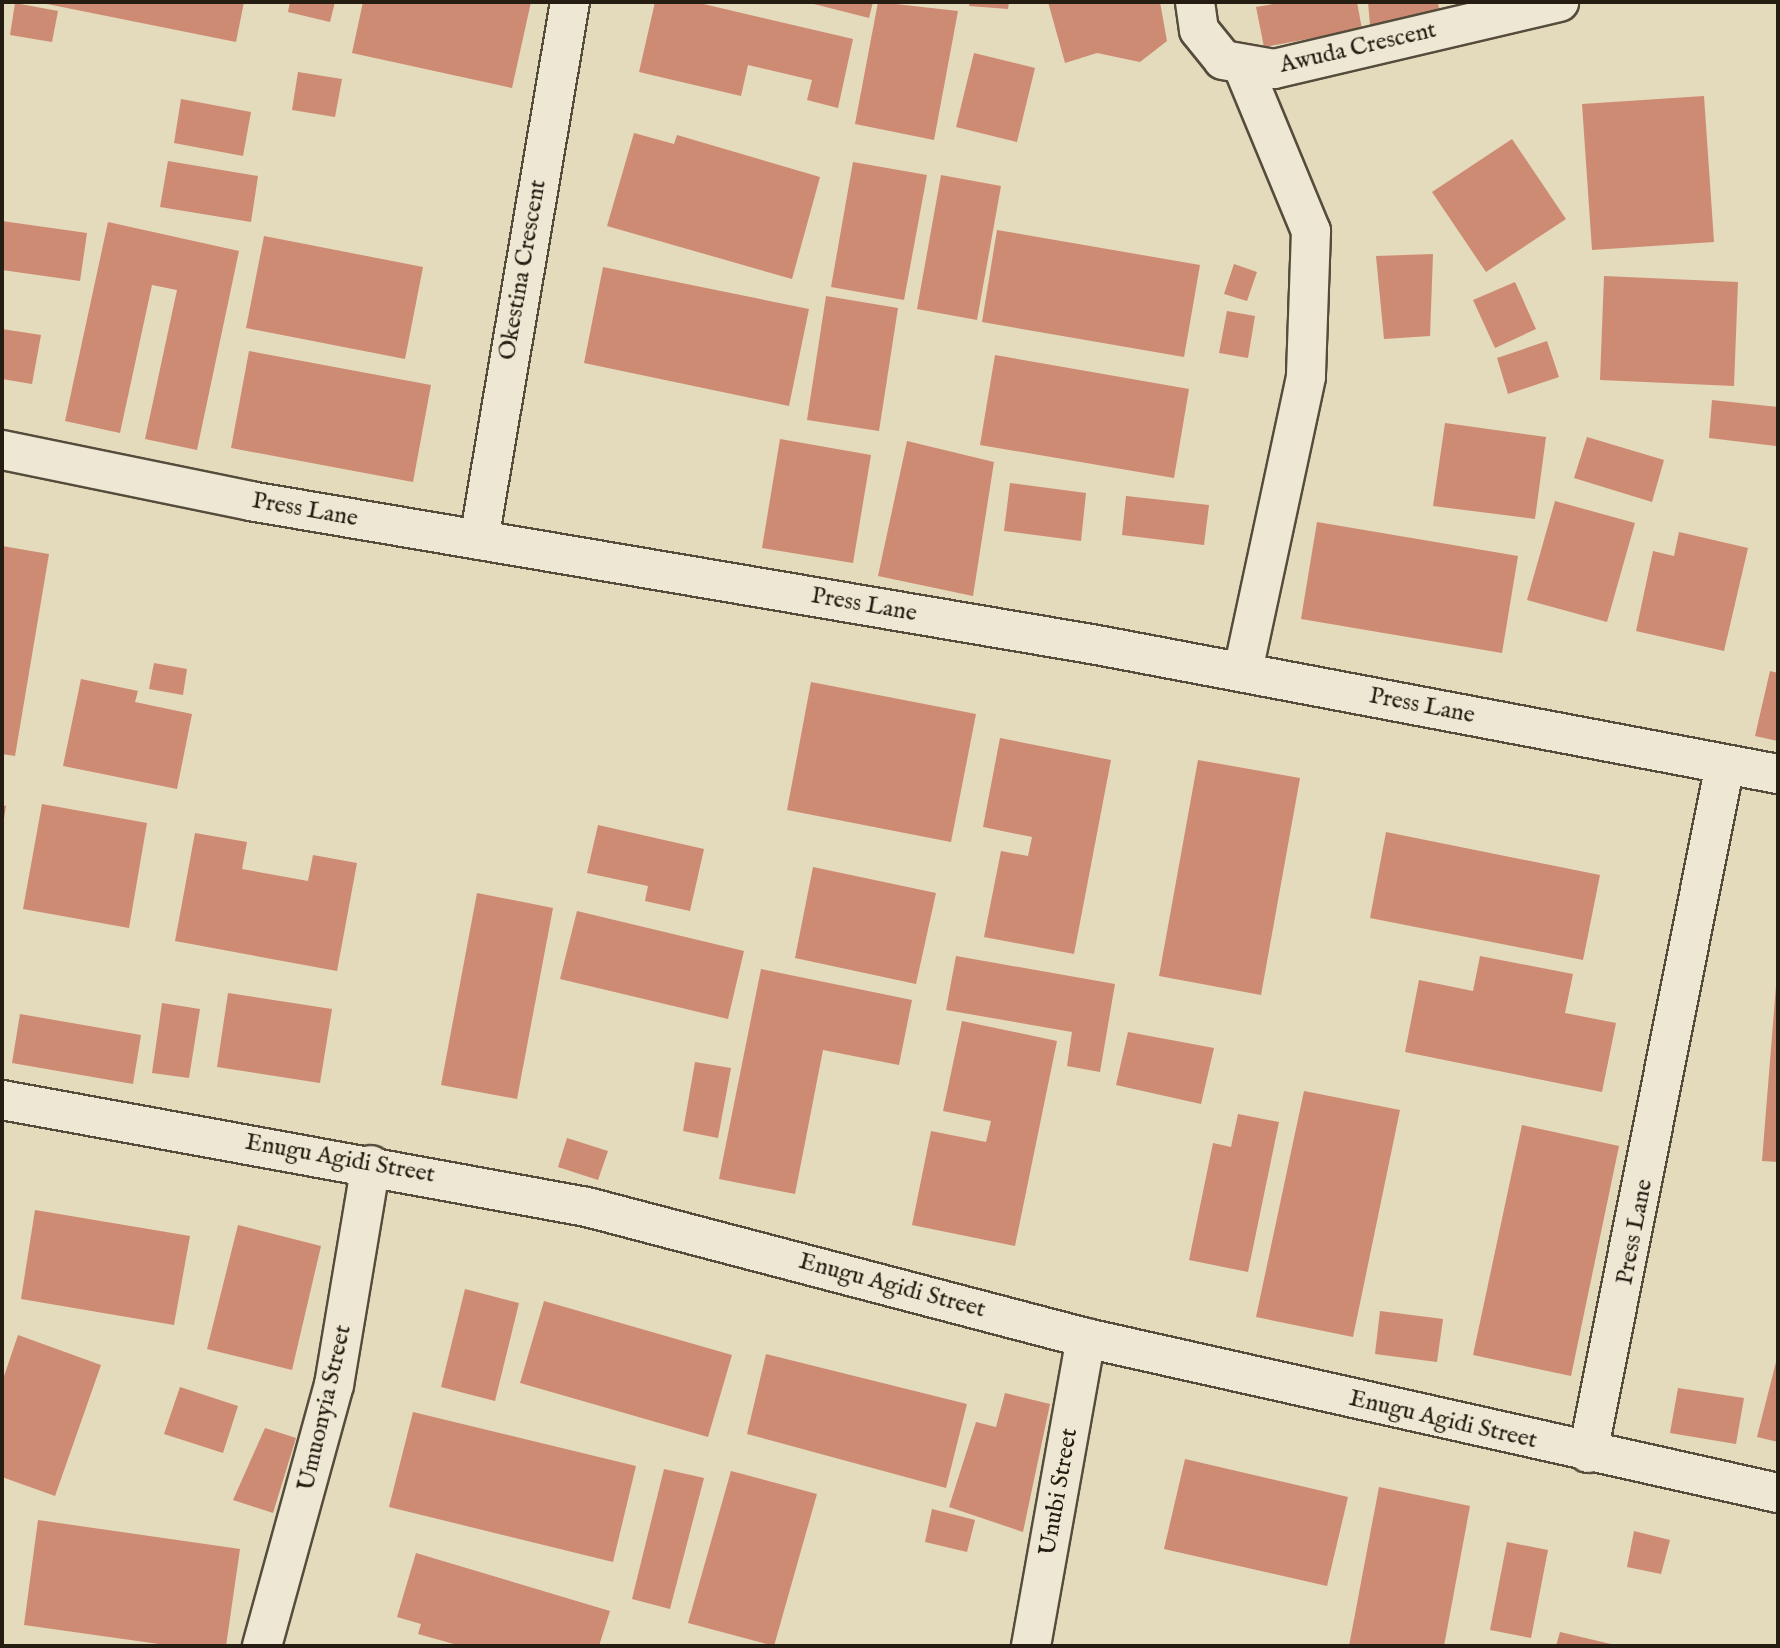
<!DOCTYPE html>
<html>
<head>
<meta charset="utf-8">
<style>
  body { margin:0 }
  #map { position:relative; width:1780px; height:1648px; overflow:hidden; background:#e4dabc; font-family:"IM FELL English",serif }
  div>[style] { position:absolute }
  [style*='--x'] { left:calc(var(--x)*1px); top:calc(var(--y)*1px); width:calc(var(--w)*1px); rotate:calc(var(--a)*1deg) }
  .building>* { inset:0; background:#ce8b73 }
  .roads { filter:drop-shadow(2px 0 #554c3c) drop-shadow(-2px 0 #554c3c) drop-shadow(0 2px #554c3c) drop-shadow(0 -2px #554c3c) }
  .street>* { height:38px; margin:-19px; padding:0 19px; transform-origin:19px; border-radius:19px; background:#ede7d3 }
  span { translate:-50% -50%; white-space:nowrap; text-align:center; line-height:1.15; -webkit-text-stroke:6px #ede7d3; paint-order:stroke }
  .street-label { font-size:24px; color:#251c12 }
  .frame { position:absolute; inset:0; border:4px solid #251c12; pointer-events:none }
</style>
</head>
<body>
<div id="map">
  <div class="building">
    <div style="clip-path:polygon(37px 2px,244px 2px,236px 42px)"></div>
    <div style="clip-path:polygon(290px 2px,335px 2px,330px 22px,288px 12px)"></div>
    <div style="clip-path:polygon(363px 2px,531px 2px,512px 88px,352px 53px)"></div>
    <div style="clip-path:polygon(655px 2px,695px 2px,853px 39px,838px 108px,807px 100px,812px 80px,748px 65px,741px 96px,639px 72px)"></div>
    <div style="clip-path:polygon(806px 2px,873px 2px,869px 18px)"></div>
    <div style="clip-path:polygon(878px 2px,958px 11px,934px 140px,855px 124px)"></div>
    <div style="clip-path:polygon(970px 2px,1009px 2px,1008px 9px,969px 6px)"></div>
    <div style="clip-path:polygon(1048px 2px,1160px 2px,1167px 41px,1140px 62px,1097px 53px,1065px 63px)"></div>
    <div style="clip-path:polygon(1284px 2px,1357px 2px,1362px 29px,1264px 47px,1256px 7px)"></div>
    <div style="clip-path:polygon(1368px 2px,1438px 2px,1440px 16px,1370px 25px)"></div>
    <div style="clip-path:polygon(15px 3px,58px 11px,52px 42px,10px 35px)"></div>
    <div style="clip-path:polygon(974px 53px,1035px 68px,1017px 142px,956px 127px)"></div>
    <div style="clip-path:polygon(298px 72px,342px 79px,335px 117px,292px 110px)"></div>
    <div style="clip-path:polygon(1704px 96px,1714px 242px,1592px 250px,1582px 104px)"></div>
    <div style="clip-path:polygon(181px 99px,251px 112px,243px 156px,174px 143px)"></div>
    <div style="clip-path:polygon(634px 133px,674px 144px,677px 135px,820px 177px,792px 279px,607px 226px)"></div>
    <div style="clip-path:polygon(1512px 139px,1566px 219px,1486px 272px,1432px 192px)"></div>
    <div style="clip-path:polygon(168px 161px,258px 176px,251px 222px,160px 207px)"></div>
    <div style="clip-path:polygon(853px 162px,927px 175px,904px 300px,831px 287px)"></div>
    <div style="clip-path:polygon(941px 175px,1001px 186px,977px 320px,917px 309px)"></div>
    <div style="clip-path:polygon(2px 221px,87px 233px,80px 281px,2px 270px)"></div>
    <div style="clip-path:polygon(108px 222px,239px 251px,197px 450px,145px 439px,177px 290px,152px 285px,120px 433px,65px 421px)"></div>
    <div style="clip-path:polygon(997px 230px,1200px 265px,1184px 357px,982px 322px)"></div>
    <div style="clip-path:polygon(264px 236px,423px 267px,405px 359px,246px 328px)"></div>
    <div style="clip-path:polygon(1433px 254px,1430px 336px,1384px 339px,1376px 256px)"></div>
    <div style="clip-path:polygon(1234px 264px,1257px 272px,1247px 301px,1224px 294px)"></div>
    <div style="clip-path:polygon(603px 267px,809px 309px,789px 406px,584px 363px)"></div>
    <div style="clip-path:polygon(1604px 276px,1738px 282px,1734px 386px,1600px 380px)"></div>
    <div style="clip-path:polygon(1515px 282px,1536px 329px,1495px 348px,1473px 300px)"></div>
    <div style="clip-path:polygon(826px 296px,898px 308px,879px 431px,807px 420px)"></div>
    <div style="clip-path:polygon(1227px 311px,1255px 316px,1248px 358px,1219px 353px)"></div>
    <div style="clip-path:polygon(2px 329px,41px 335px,32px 384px,2px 379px)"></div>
    <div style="clip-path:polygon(1547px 341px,1559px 377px,1508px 394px,1497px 358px)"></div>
    <div style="clip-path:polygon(249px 351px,431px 385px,413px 482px,231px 448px)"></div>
    <div style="clip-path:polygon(995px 355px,1189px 389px,1174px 478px,980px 445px)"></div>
    <div style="clip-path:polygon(1712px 400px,1778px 407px,1776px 446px,1709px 438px)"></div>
    <div style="clip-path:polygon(1445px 423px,1546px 437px,1535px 519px,1433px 506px)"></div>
    <div style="clip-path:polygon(1587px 437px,1664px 460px,1652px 502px,1574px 478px)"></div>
    <div style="clip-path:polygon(780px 439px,871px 455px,853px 563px,762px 548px)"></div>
    <div style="clip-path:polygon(907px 441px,994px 462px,973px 596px,878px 576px)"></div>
    <div style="clip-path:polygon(1010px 483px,1086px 493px,1081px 541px,1004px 531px)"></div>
    <div style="clip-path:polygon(1126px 496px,1209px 505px,1204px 545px,1122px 535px)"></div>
    <div style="clip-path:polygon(1555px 501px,1635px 523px,1607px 622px,1527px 600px)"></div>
    <div style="clip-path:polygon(1317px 522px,1518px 556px,1502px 653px,1301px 619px)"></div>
    <div style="clip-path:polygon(1679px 532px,1748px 548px,1724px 651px,1636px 631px,1653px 551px,1674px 556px)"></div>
    <div style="clip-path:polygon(2px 546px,49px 554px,15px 756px,2px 754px)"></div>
    <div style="clip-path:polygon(154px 663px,187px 669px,183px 695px,149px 689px)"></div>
    <div style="clip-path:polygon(1770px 671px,1778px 673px,1778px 741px,1755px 736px)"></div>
    <div style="clip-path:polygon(81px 679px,138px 691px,135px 702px,192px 714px,177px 789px,63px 766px)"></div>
    <div style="clip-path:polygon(811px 682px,976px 714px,951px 842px,787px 810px)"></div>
    <div style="clip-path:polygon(1000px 738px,1111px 760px,1074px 954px,984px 937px,1001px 851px,1028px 856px,1032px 837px,983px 827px)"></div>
    <div style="clip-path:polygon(1198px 760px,1300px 778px,1261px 995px,1159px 976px)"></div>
    <div style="clip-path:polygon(42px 804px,147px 823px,129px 928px,23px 909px)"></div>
    <div style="clip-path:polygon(2px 805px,6px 806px,3px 825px,2px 825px)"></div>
    <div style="clip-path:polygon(598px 825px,704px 849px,690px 911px,645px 901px,648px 886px,587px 873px)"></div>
    <div style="clip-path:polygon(1386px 832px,1600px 875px,1583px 960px,1370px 918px)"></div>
    <div style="clip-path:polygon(195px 833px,247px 842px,242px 869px,308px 881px,313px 855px,357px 863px,337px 971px,175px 941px)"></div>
    <div style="clip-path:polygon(813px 867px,936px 893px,916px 984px,795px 958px)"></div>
    <div style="clip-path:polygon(477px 893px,553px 908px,517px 1099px,441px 1085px)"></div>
    <div style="clip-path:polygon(577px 911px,744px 951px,728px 1019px,560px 979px)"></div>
    <div style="clip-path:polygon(956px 956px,1115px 984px,1100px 1072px,1067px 1066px,1072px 1032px,946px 1010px)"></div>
    <div style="clip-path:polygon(1480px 956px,1573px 974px,1565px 1013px,1616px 1023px,1602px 1092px,1405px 1052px,1419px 980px,1473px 991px)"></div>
    <div style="clip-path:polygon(1778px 961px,1778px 1162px,1762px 1161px)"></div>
    <div style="clip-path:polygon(761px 969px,912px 1000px,899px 1065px,823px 1050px,795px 1194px,719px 1179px)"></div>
    <div style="clip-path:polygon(228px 993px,332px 1009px,320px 1083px,217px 1067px)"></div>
    <div style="clip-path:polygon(162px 1003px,200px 1009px,189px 1078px,152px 1073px)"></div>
    <div style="clip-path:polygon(20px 1014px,141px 1035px,133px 1084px,12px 1063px)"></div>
    <div style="clip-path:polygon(962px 1021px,1057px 1041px,1015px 1246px,912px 1225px,931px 1131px,986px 1142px,991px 1121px,943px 1111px)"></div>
    <div style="clip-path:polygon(1128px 1032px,1214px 1048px,1201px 1104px,1116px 1085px)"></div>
    <div style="clip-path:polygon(695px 1062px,731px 1068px,718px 1138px,683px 1131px)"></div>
    <div style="clip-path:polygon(1304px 1091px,1400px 1110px,1353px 1337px,1256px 1317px)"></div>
    <div style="clip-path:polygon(1238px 1114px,1279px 1122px,1248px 1272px,1189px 1260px,1213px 1143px,1231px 1147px)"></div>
    <div style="clip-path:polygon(1522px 1125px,1619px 1146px,1571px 1376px,1473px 1355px)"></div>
    <div style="clip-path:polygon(567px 1138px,608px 1151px,598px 1180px,558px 1167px)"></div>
    <div style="clip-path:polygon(35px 1210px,190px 1236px,174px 1325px,21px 1299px)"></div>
    <div style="clip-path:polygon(238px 1225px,321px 1246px,292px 1370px,207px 1349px)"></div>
    <div style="clip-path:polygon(465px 1289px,519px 1303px,495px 1401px,441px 1387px)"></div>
    <div style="clip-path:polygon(544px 1301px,732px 1355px,708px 1437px,520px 1383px)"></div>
    <div style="clip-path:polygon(1380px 1311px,1443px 1319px,1437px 1362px,1375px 1354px)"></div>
    <div style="clip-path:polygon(18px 1335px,101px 1365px,55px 1496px,2px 1477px,2px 1382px)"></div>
    <div style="clip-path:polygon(766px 1354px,967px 1404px,946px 1488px,747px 1434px)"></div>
    <div style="clip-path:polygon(1777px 1358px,1778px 1358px,1778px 1442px,1757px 1437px)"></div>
    <div style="clip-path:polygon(180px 1387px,238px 1406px,223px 1453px,164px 1434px)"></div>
    <div style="clip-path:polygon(1678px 1388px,1744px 1398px,1736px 1444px,1670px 1433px)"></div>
    <div style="clip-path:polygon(1005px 1393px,1050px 1404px,1023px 1532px,949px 1507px,976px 1422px,996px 1427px)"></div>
    <div style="clip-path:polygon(413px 1412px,636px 1466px,613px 1562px,389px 1507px)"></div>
    <div style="clip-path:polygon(265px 1428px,296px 1438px,273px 1513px,233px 1500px)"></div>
    <div style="clip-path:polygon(1185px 1459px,1348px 1497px,1327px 1586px,1164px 1549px)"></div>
    <div style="clip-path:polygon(664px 1469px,704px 1478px,670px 1609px,632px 1599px)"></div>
    <div style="clip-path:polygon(731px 1471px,817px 1494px,774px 1646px,688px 1623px)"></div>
    <div style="clip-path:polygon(1379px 1487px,1470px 1506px,1444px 1646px,1349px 1646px)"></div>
    <div style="clip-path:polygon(932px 1509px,975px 1520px,967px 1552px,925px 1542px)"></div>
    <div style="clip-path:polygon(38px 1520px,240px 1549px,226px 1646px,173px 1646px,24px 1625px)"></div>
    <div style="clip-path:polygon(1634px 1531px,1670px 1540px,1661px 1574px,1627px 1567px)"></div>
    <div style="clip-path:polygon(1507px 1542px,1548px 1550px,1531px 1638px,1490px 1630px)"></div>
    <div style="clip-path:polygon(416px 1553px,610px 1611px,599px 1646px,461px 1646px,418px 1634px,421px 1624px,397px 1617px)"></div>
    <div style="clip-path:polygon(1560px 1632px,1615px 1645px,1615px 1646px,1556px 1646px)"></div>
  </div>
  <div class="roads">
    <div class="street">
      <div style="--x:1195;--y:2;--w:28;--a:82"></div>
      <div style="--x:1199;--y:30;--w:38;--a:51"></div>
      <div style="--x:1223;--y:60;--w:52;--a:10"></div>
      <div style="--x:1274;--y:69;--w:293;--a:-13.2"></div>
      <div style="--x:1243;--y:67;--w:178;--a:67.5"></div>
      <div style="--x:1311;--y:231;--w:146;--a:92"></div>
      <div style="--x:1306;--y:377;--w:302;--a:102.1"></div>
      <div style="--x:2;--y:450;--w:253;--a:11.6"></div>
      <div style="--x:250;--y:501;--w:859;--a:9.65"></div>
      <div style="--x:1097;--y:645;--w:693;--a:10.73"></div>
      <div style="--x:479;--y:540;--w:546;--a:-80.4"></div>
      <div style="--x:2;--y:1100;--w:595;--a:10.37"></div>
      <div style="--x:587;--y:1207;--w:516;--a:14.71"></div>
      <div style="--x:1086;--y:1338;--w:709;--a:12.63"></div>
      <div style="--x:1588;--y:1453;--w:702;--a:-78.75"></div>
      <div style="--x:262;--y:1646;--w:271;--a:-74.6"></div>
      <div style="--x:334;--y:1385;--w:223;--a:-80.5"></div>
      <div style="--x:1031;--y:1646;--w:313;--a:-79.9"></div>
    </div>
  </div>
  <div class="street-label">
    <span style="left:1358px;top:48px;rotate:-13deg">Awuda Crescent</span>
    <span style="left:523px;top:270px;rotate:-80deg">Okestina Crescent</span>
    <span style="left:305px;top:510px;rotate:10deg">Press Lane</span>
    <span style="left:864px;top:605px;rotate:10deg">Press Lane</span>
    <span style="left:1422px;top:706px;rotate:11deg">Press Lane</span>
    <span style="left:340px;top:1159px;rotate:10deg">Enugu Agidi Street</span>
    <span style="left:1635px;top:1232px;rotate:-79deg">Press Lane</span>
    <span style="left:892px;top:1286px;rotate:15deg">Enugu Agidi Street</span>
    <span style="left:325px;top:1408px;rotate:-77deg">Umuonyia Street</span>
    <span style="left:1443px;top:1420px;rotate:13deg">Enugu Agidi Street</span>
    <span style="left:1059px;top:1492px;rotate:-80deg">Unubi Street</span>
  </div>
  <div class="frame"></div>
</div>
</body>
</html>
